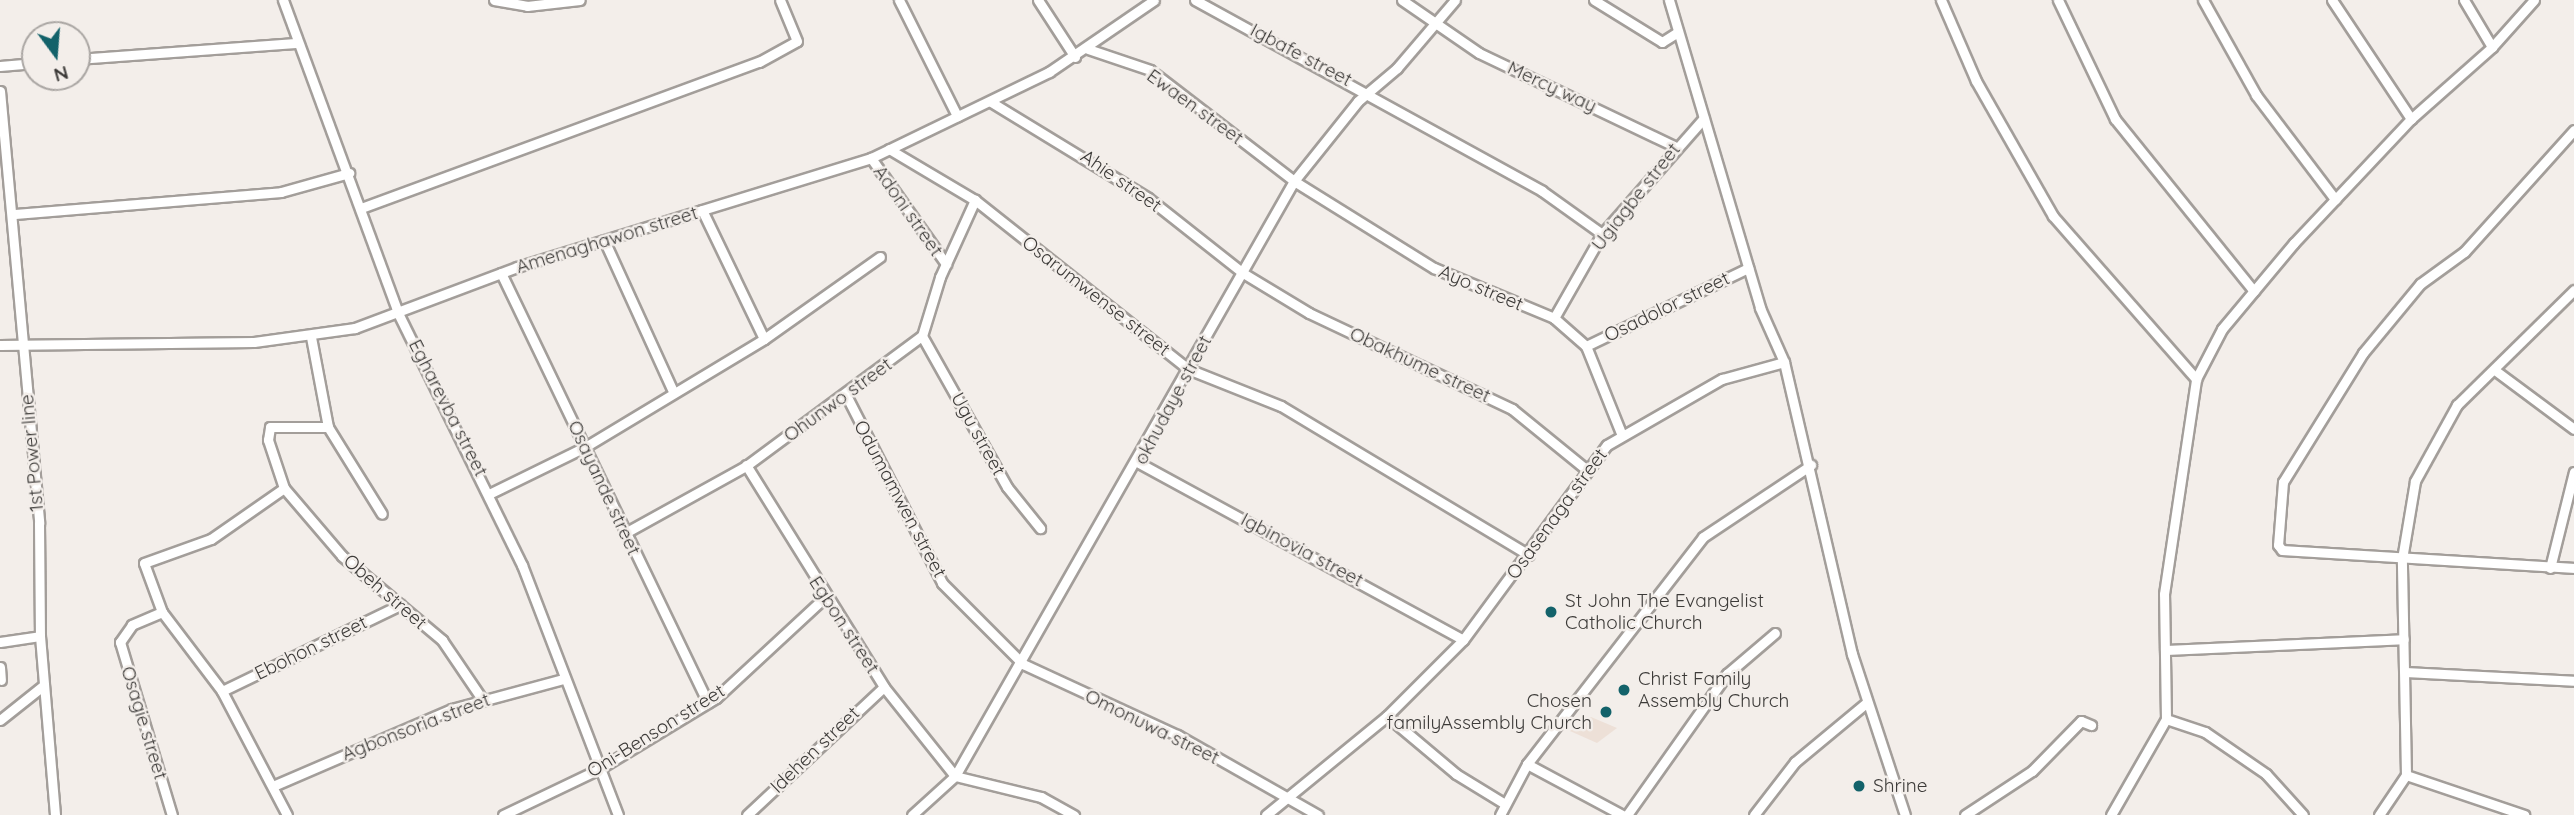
<!DOCTYPE html>
<html>
<head>
<meta charset="utf-8">
<style>
  body { margin:0 }
  #map { position:relative; width:2574px; height:815px; overflow:hidden; background:#f3eeea; font-family:Quicksand,sans-serif }
  div>[style] { position:absolute }
  [style*='--x'] { left:calc(var(--x)*1px); top:calc(var(--y)*1px); width:calc(var(--w)*1px); rotate:calc(var(--a)*1deg) }
  .built>* { inset:0; background:#ede0d7 }
  .roads { filter:drop-shadow(2px 0 #a39e9a) drop-shadow(-2px 0 #a39e9a) drop-shadow(0 2px #a39e9a) drop-shadow(0 -2px #a39e9a) }
  .street>* { height:9px; margin:-4.5px; padding:0 4.5px; transform-origin:4.5px; border-radius:4.5px; background:#fff }
  .dots>* { width:19px; height:19px; translate:-50% -50%; box-sizing:border-box; border:4px solid #f3eeea; border-radius:50% }
  span { translate:-50% -50%; white-space:nowrap; text-align:center; line-height:1.15; -webkit-text-stroke:5px #f3eeea; paint-order:stroke }
  .street-label { font-size:19px; color:#3d3b39 }
  .poi-label { font-size:19px; color:#3d3b39 }
  .left { translate:0 -50%; text-align:left }
  .right { translate:-100% -50%; text-align:right }
  .north { position:absolute; left:21px; top:21px; width:70px; height:70px; box-sizing:border-box; background:#f3eeea; border:2px solid #aaa6a3; border-radius:50%; rotate:164deg; font-size:19px; font-weight:700; line-height:28px; text-align:center; color:#3d3b39 }
  .north::after { content:''; display:block; margin:auto; width:24px; height:32px; background:#13626a; clip-path:polygon(50% 0,100% 100%,50% 72%,0 100%) }
</style>
</head>
<body>
<div id="map">
  <div class="built">
    <div style="clip-path:polygon(1590px 717px,1591px 717px,1617px 728px,1597px 743px,1570px 731px)"></div>
  </div>
  <div class="roads">
    <div class="street">
      <div style="--x:283;--y:0;--w:333;--a:69.8"></div>
      <div style="--x:398;--y:313;--w:281;--a:63.8"></div>
      <div style="--x:522;--y:565;--w:268;--a:69"></div>
      <div style="--x:494;--y:0;--w:34;--a:10"></div>
      <div style="--x:527;--y:6;--w:53;--a:-6.5"></div>
      <div style="--x:899;--y:0;--w:130;--a:63.4"></div>
      <div style="--x:1038;--y:0;--w:68;--a:57"></div>
      <div style="--x:1195;--y:0;--w:396;--a:28.8"></div>
      <div style="--x:1542;--y:191;--w:74;--a:35.6"></div>
      <div style="--x:1402;--y:0;--w:93;--a:34.5"></div>
      <div style="--x:1479;--y:53;--w:216;--a:25.5"></div>
      <div style="--x:1594;--y:0;--w:80;--a:31.7"></div>
      <div style="--x:1662;--y:42;--w:19;--a:-32"></div>
      <div style="--x:1669;--y:0;--w:321;--a:73.5"></div>
      <div style="--x:1760;--y:308;--w:59;--a:66"></div>
      <div style="--x:1784;--y:362;--w:300;--a:76.9"></div>
      <div style="--x:1852;--y:654;--w:169;--a:71.8"></div>
      <div style="--x:1941;--y:0;--w:88;--a:66.6"></div>
      <div style="--x:1976;--y:81;--w:155;--a:60.3"></div>
      <div style="--x:2053;--y:216;--w:217;--a:48.7"></div>
      <div style="--x:2058;--y:0;--w:132;--a:64.4"></div>
      <div style="--x:2115;--y:119;--w:221;--a:51.1"></div>
      <div style="--x:2203;--y:0;--w:109;--a:60.8"></div>
      <div style="--x:2256;--y:95;--w:131;--a:52.8"></div>
      <div style="--x:2332;--y:0;--w:143;--a:56.4"></div>
      <div style="--x:2464;--y:0;--w:55;--a:59.2"></div>
      <div style="--x:2492;--y:47;--w:63;--a:-48.2"></div>
      <div style="--x:1088;--y:49;--w:65;--a:18.7"></div>
      <div style="--x:1150;--y:70;--w:182;--a:37.6"></div>
      <div style="--x:1294;--y:181;--w:165;--a:31.9"></div>
      <div style="--x:1434;--y:268;--w:130;--a:22.6"></div>
      <div style="--x:1554;--y:318;--w:43;--a:41.2"></div>
      <div style="--x:1586;--y:346;--w:94;--a:68.1"></div>
      <div style="--x:77;--y:59;--w:219;--a:-4.2"></div>
      <div style="--x:0;--y:66;--w:35;--a:-5"></div>
      <div style="--x:0;--y:91;--w:434;--a:84.8"></div>
      <div style="--x:39;--y:523;--w:113;--a:89.5"></div>
      <div style="--x:40;--y:636;--w:180;--a:85.2"></div>
      <div style="--x:991;--y:102;--w:184;--a:31.4"></div>
      <div style="--x:1148;--y:198;--w:121;--a:38.3"></div>
      <div style="--x:1243;--y:273;--w:77;--a:31.2"></div>
      <div style="--x:1309;--y:313;--w:225;--a:25.3"></div>
      <div style="--x:1512;--y:409;--w:97;--a:39.1"></div>
      <div style="--x:2574;--y:130;--w:164;--a:132"></div>
      <div style="--x:2464;--y:252;--w:54;--a:144"></div>
      <div style="--x:2420;--y:284;--w:89;--a:129.6"></div>
      <div style="--x:2363;--y:353;--w:152;--a:121.8"></div>
      <div style="--x:2283;--y:482;--w:63;--a:94.5"></div>
      <div style="--x:2278;--y:545;--w:6;--a:51"></div>
      <div style="--x:2282;--y:550;--w:293;--a:3.5"></div>
      <div style="--x:889;--y:149;--w:100;--a:30.7"></div>
      <div style="--x:975;--y:200;--w:272;--a:38.4"></div>
      <div style="--x:1188;--y:369;--w:100;--a:21.7"></div>
      <div style="--x:1281;--y:406;--w:289;--a:31"></div>
      <div style="--x:871;--y:158;--w:130;--a:54.7"></div>
      <div style="--x:364;--y:207;--w:421;--a:-20.2"></div>
      <div style="--x:759;--y:62;--w:43;--a:-28.9"></div>
      <div style="--x:797;--y:41;--w:44;--a:-112.5"></div>
      <div style="--x:702;--y:210;--w:143;--a:64.3"></div>
      <div style="--x:15;--y:214;--w:267;--a:-4.7"></div>
      <div style="--x:281;--y:192;--w:71;--a:-15.6"></div>
      <div style="--x:604;--y:240;--w:164;--a:65.5"></div>
      <div style="--x:501;--y:273;--w:477;--a:64.3"></div>
      <div style="--x:1554;--y:318;--w:97;--a:-60.3"></div>
      <div style="--x:1602;--y:234;--w:154;--a:-48.7"></div>
      <div style="--x:922;--y:336;--w:173;--a:60.6"></div>
      <div style="--x:1007;--y:487;--w:53;--a:51.2"></div>
      <div style="--x:311;--y:337;--w:92;--a:79.3"></div>
      <div style="--x:328;--y:427;--w:102;--a:58.2"></div>
      <div style="--x:0;--y:345;--w:254;--a:-0.7"></div>
      <div style="--x:254;--y:342;--w:102;--a:-7.9"></div>
      <div style="--x:355;--y:328;--w:173;--a:-20.6"></div>
      <div style="--x:517;--y:267;--w:370;--a:-17.1"></div>
      <div style="--x:871;--y:158;--w:198;--a:-25.8"></div>
      <div style="--x:1049;--y:72;--w:127;--a:-34.4"></div>
      <div style="--x:1586;--y:346;--w:180;--a:-25.7"></div>
      <div style="--x:2496;--y:371;--w:97;--a:36.6"></div>
      <div style="--x:847;--y:397;--w:209;--a:62.9"></div>
      <div style="--x:942;--y:583;--w:115;--a:45"></div>
      <div style="--x:1023;--y:664;--w:170;--a:24.8"></div>
      <div style="--x:1177;--y:735;--w:162;--a:29.6"></div>
      <div style="--x:1139;--y:463;--w:369;--a:28.6"></div>
      <div style="--x:746;--y:465;--w:261;--a:58.1"></div>
      <div style="--x:884;--y:687;--w:114;--a:51.4"></div>
      <div style="--x:955;--y:776;--w:89;--a:13.7"></div>
      <div style="--x:1041;--y:797;--w:38;--a:29"></div>
      <div style="--x:284;--y:488;--w:51;--a:-108.4"></div>
      <div style="--x:268;--y:440;--w:13;--a:-81"></div>
      <div style="--x:270;--y:427;--w:58;--a:0"></div>
      <div style="--x:491;--y:493;--w:105;--a:-26.1"></div>
      <div style="--x:585;--y:447;--w:209;--a:-31.1"></div>
      <div style="--x:764;--y:339;--w:142;--a:-35.3"></div>
      <div style="--x:625;--y:533;--w:138;--a:-29"></div>
      <div style="--x:746;--y:466;--w:219;--a:-36.5"></div>
      <div style="--x:922;--y:336;--w:62;--a:-73"></div>
      <div style="--x:940;--y:277;--w:85;--a:-65.6"></div>
      <div style="--x:2550;--y:568;--w:99;--a:-76"></div>
      <div style="--x:162;--y:612;--w:33;--a:157"></div>
      <div style="--x:132;--y:625;--w:21;--a:125"></div>
      <div style="--x:120;--y:642;--w:181;--a:73.3"></div>
      <div style="--x:0;--y:642;--w:40;--a:-8.5"></div>
      <div style="--x:2165;--y:650;--w:239;--a:-2.6"></div>
      <div style="--x:0;--y:667;--w:13;--a:86"></div>
      <div style="--x:2405;--y:672;--w:169;--a:3"></div>
      <div style="--x:222;--y:691;--w:198;--a:-25.8"></div>
      <div style="--x:1387;--y:716;--w:90;--a:40"></div>
      <div style="--x:1456;--y:774;--w:57;--a:31.5"></div>
      <div style="--x:2166;--y:719;--w:125;--a:-90.9"></div>
      <div style="--x:2164;--y:594;--w:217;--a:-81.5"></div>
      <div style="--x:2196;--y:379;--w:56;--a:-62.5"></div>
      <div style="--x:2222;--y:329;--w:112;--a:-50.1"></div>
      <div style="--x:2294;--y:243;--w:170;--a:-46.7"></div>
      <div style="--x:2411;--y:119;--w:108;--a:-41.6"></div>
      <div style="--x:2166;--y:719;--w:41;--a:18.4"></div>
      <div style="--x:2205;--y:732;--w:74;--a:34.5"></div>
      <div style="--x:2266;--y:774;--w:55;--a:47.9"></div>
      <div style="--x:0;--y:720;--w:56;--a:-38.5"></div>
      <div style="--x:1527;--y:764;--w:108;--a:28.2"></div>
      <div style="--x:2406;--y:775;--w:125;--a:18.7"></div>
      <div style="--x:273;--y:786;--w:195;--a:-23.3"></div>
      <div style="--x:452;--y:709;--w:115;--a:-15.1"></div>
      <div style="--x:287;--y:815;--w:140;--a:-117.7"></div>
      <div style="--x:222;--y:691;--w:99;--a:-127.2"></div>
      <div style="--x:162;--y:612;--w:52;--a:-110.2"></div>
      <div style="--x:144;--y:563;--w:71;--a:-19.7"></div>
      <div style="--x:211;--y:539;--w:89;--a:-34.9"></div>
      <div style="--x:284;--y:488;--w:89;--a:49.5"></div>
      <div style="--x:342;--y:556;--w:131;--a:40"></div>
      <div style="--x:442;--y:640;--w:71;--a:55.9"></div>
      <div style="--x:503;--y:815;--w:106;--a:-25.6"></div>
      <div style="--x:599;--y:769;--w:137;--a:-31.3"></div>
      <div style="--x:716;--y:698;--w:149;--a:-42.8"></div>
      <div style="--x:747;--y:815;--w:187;--a:-43.1"></div>
      <div style="--x:912;--y:815;--w:58;--a:-42.2"></div>
      <div style="--x:955;--y:776;--w:685;--a:-60.33"></div>
      <div style="--x:1294;--y:181;--w:102;--a:-51.3"></div>
      <div style="--x:1358;--y:101;--w:51;--a:-40.2"></div>
      <div style="--x:1397;--y:68;--w:89;--a:-49.5"></div>
      <div style="--x:1266;--y:815;--w:156;--a:-39.3"></div>
      <div style="--x:1387;--y:716;--w:107;--a:-45"></div>
      <div style="--x:1463;--y:640;--w:242;--a:-53.6"></div>
      <div style="--x:1607;--y:445;--w:133;--a:-29.9"></div>
      <div style="--x:1722;--y:379;--w:64;--a:-15.3"></div>
      <div style="--x:1500;--y:815;--w:58;--a:-62.1"></div>
      <div style="--x:1527;--y:764;--w:287;--a:-52.2"></div>
      <div style="--x:1703;--y:537;--w:130;--a:-33.7"></div>
      <div style="--x:1627;--y:815;--w:173;--a:-54.7"></div>
      <div style="--x:1727;--y:674;--w:63;--a:-40.5"></div>
      <div style="--x:1754;--y:815;--w:67;--a:-52.3"></div>
      <div style="--x:1795;--y:762;--w:92;--a:-39.7"></div>
      <div style="--x:1965;--y:815;--w:80;--a:-33.3"></div>
      <div style="--x:2032;--y:771;--w:70;--a:-45.6"></div>
      <div style="--x:2081;--y:721;--w:11;--a:22"></div>
      <div style="--x:2111;--y:815;--w:111;--a:-60.2"></div>
      <div style="--x:2379;--y:815;--w:48;--a:-56"></div>
      <div style="--x:2406;--y:775;--w:216;--a:-91.1"></div>
      <div style="--x:2402;--y:559;--w:79;--a:-80.5"></div>
      <div style="--x:2415;--y:481;--w:87;--a:-61.1"></div>
      <div style="--x:2457;--y:405;--w:164;--a:-44.5"></div>
    </div>
  </div>
  <div class="dots">
    <div style="left:1551px;top:612px;background:#13626a"></div>
    <div style="left:1624px;top:690px;background:#13626a"></div>
    <div style="left:1606px;top:712px;background:#13626a"></div>
    <div style="left:1859px;top:786px;background:#13626a"></div>
  </div>
  <div class="street-label">
    <span style="left:1301px;top:55px;rotate:28deg">Igbafe street</span>
    <span style="left:1552px;top:87px;rotate:25deg">Mercy way</span>
    <span style="left:1195px;top:107px;rotate:36deg">Ewaen street</span>
    <span style="left:1121px;top:181px;rotate:35deg">Ahie street</span>
    <span style="left:1636px;top:197px;rotate:-52deg">Ugiagbe street</span>
    <span style="left:908px;top:211px;rotate:55deg">Adoni street</span>
    <span style="left:607px;top:240px;rotate:-17deg">Amenaghawon street</span>
    <span style="left:1481px;top:288px;rotate:23deg">Ayo street</span>
    <span style="left:1096px;top:296px;rotate:38deg">Osarumwense street</span>
    <span style="left:1667px;top:307px;rotate:-26deg">Osadolor street</span>
    <span style="left:1420px;top:365px;rotate:25deg">Obakhume street</span>
    <span style="left:838px;top:400px;rotate:-36deg">Ohunwo street</span>
    <span style="left:1173px;top:400px;rotate:-62deg">okhudaye street</span>
    <span style="left:448px;top:408px;rotate:63deg">Egharevba street</span>
    <span style="left:978px;top:434px;rotate:61deg">Ugu street</span>
    <span style="left:32px;top:453px;rotate:-95deg">1st Power line</span>
    <span style="left:604px;top:488px;rotate:65deg">Osayande street</span>
    <span style="left:900px;top:499px;rotate:62deg">Odumamwen street</span>
    <span style="left:1557px;top:514px;rotate:-54deg">Osasenaga street</span>
    <span style="left:1302px;top:550px;rotate:28deg">Igbinovia street</span>
    <span style="left:385px;top:592px;rotate:41deg">Obeh street</span>
    <span style="left:844px;top:625px;rotate:57deg">Egbon street</span>
    <span style="left:311px;top:648px;rotate:-26deg">Ebohon street</span>
    <span style="left:144px;top:723px;rotate:73deg">Osagie street</span>
    <span style="left:416px;top:727px;rotate:-21deg">Agbonsoria street</span>
    <span style="left:1152px;top:727px;rotate:26deg">Omonuwa street</span>
    <span style="left:656px;top:731px;rotate:-32deg">Oni-Benson street</span>
    <span style="left:815px;top:750px;rotate:-44deg">Idehen street</span>
  </div>
  <div class="poi-label">
    <span class="left" style="left:1565px;top:612px">St John The Evangelist<br>Catholic Church</span>
    <span class="left" style="left:1638px;top:690px">Christ Family<br>Assembly Church</span>
    <span class="right" style="left:1592px;top:712px">Chosen<br>familyAssembly Church</span>
    <span class="left" style="left:1873px;top:786px">Shrine</span>
  </div>
  <div class="north">N</div>
</div>
</body>
</html>
